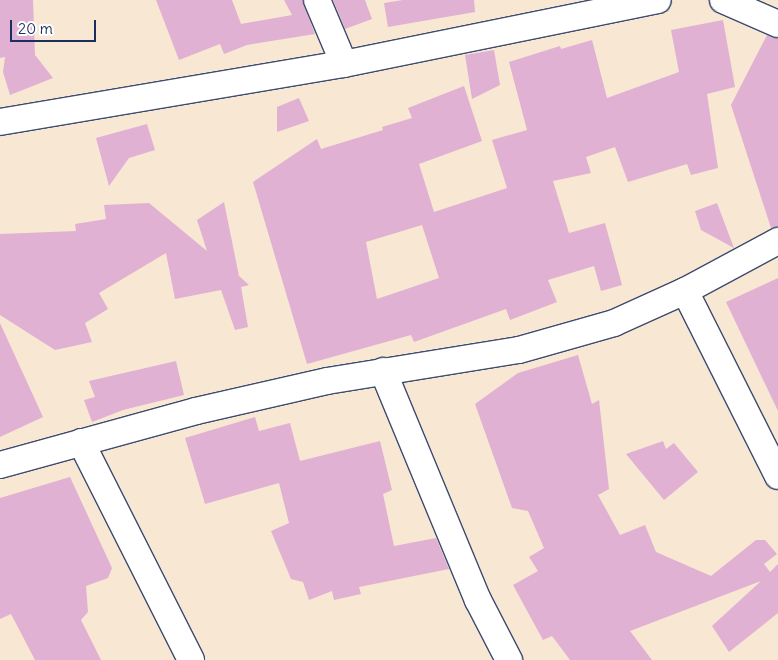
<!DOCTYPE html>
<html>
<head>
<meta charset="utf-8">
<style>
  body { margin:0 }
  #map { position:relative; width:778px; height:660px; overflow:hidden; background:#f7e7d3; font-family:Delius,sans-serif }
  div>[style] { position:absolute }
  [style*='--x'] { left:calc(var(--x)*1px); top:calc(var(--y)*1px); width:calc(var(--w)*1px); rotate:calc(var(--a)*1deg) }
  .building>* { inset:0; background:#e1b1d3 }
  .roads { filter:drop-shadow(1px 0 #3c4b70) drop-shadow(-1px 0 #3c4b70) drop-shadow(0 1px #3c4b70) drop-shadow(0 -1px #3c4b70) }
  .street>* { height:26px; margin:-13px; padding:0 13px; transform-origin:13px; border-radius:13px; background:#fff }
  span { translate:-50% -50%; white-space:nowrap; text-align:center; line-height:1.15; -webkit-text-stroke:4.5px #fff; paint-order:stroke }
  .scale { position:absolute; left:10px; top:20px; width:86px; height:22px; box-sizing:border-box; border:2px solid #1b2f5e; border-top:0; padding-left:6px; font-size:15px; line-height:18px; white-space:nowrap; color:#1b2f5e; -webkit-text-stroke:4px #fff; paint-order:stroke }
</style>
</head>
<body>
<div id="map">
  <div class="building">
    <div style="clip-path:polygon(0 0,33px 0,35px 55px,53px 78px,10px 95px,3px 72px,5px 57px,0 58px)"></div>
    <div style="clip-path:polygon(156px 0,232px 0,241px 24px,292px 15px,284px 0,302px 0,315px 34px,247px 45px,224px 54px,220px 44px,179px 60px)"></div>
    <div style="clip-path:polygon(333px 0,365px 0,372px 19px,345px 29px)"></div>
    <div style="clip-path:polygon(403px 0,474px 0,475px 12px,388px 27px,384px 3px)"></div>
    <div style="clip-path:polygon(evenodd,723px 20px,735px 87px,707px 94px,718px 168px,691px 175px,687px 164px,628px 182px,615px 147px,586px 157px,591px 173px,553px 181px,569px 233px,605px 223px,622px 285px,601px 291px,594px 266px,548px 280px,557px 302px,510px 320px,506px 309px,414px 342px,411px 335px,307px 364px,253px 182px,317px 139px,321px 149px,383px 130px,382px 127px,412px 118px,408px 108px,464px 86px,482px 141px,419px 164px,434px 212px,507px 188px,492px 140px,527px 130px,509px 62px,560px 46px,561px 49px,592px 40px,607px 98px,679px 72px,671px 30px,723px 20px,422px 225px,439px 278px,377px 299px,366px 242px,422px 225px)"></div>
    <div style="clip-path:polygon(767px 35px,778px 39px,778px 226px,771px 228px,731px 105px)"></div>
    <div style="clip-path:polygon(494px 50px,500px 85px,472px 99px,465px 55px)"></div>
    <div style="clip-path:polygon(299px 98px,309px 121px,277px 132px,277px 107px)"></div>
    <div style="clip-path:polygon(147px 124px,155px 150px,129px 158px,109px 186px,96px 138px)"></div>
    <div style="clip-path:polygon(224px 202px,239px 276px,249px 285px,241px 287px,248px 327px,235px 330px,221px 290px,175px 299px,166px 253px,99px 293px,108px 309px,85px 323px,92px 342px,55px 350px,0 315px,0 234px,76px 231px,75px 224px,106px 219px,104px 205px,149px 203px,207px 251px,197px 220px)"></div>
    <div style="clip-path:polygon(717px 203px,734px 248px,701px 230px,695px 211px)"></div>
    <div style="clip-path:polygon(778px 278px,778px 411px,726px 302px)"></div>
    <div style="clip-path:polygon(0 323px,43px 417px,0 437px)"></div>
    <div style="clip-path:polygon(578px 355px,592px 404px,599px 400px,609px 489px,598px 495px,620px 535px,645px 525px,656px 552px,711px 576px,756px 540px,765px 540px,777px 554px,764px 564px,770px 572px,778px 564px,778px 613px,729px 652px,712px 626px,761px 581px,630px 631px,652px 660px,570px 660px,552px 636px,543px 640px,513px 585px,538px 571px,529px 557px,544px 548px,528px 511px,512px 508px,475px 404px,518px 373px)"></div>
    <div style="clip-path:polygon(176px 361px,184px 395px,123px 410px,92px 422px,84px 400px,95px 397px,89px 381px)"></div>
    <div style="clip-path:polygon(255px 417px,259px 431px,290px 423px,300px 461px,380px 441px,392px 490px,383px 494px,394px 546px,436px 538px,449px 569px,359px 587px,361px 594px,334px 600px,332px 591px,309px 600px,303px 582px,291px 579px,271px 531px,289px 523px,279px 483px,205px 504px,185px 438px)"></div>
    <div style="clip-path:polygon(663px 441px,666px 449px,674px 443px,698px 472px,664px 500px,626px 454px)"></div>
    <div style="clip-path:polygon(70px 477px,112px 568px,108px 578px,86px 586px,88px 612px,81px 620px,101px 660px,35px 660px,11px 614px,0 619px,0 498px)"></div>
  </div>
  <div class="roads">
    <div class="street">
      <div style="--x:317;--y:0;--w:69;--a:67.1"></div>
      <div style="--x:723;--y:0;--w:60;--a:23.6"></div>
      <div style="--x:0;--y:122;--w:349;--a:-9.6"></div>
      <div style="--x:344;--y:64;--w:320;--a:-11.5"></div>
      <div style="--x:685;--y:291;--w:207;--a:63.3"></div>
      <div style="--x:383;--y:371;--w:248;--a:67.5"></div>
      <div style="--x:478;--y:600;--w:68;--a:62.7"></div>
      <div style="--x:81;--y:442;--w:244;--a:63.2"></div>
      <div style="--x:0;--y:465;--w:203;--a:-15.4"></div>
      <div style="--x:196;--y:411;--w:134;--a:-12.9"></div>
      <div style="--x:327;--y:381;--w:194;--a:-9.2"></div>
      <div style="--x:519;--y:350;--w:99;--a:-15.9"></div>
      <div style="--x:614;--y:323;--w:78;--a:-24.3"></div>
      <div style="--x:685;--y:291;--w:106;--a:-28.3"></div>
    </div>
  </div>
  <div class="scale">20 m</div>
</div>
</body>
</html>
